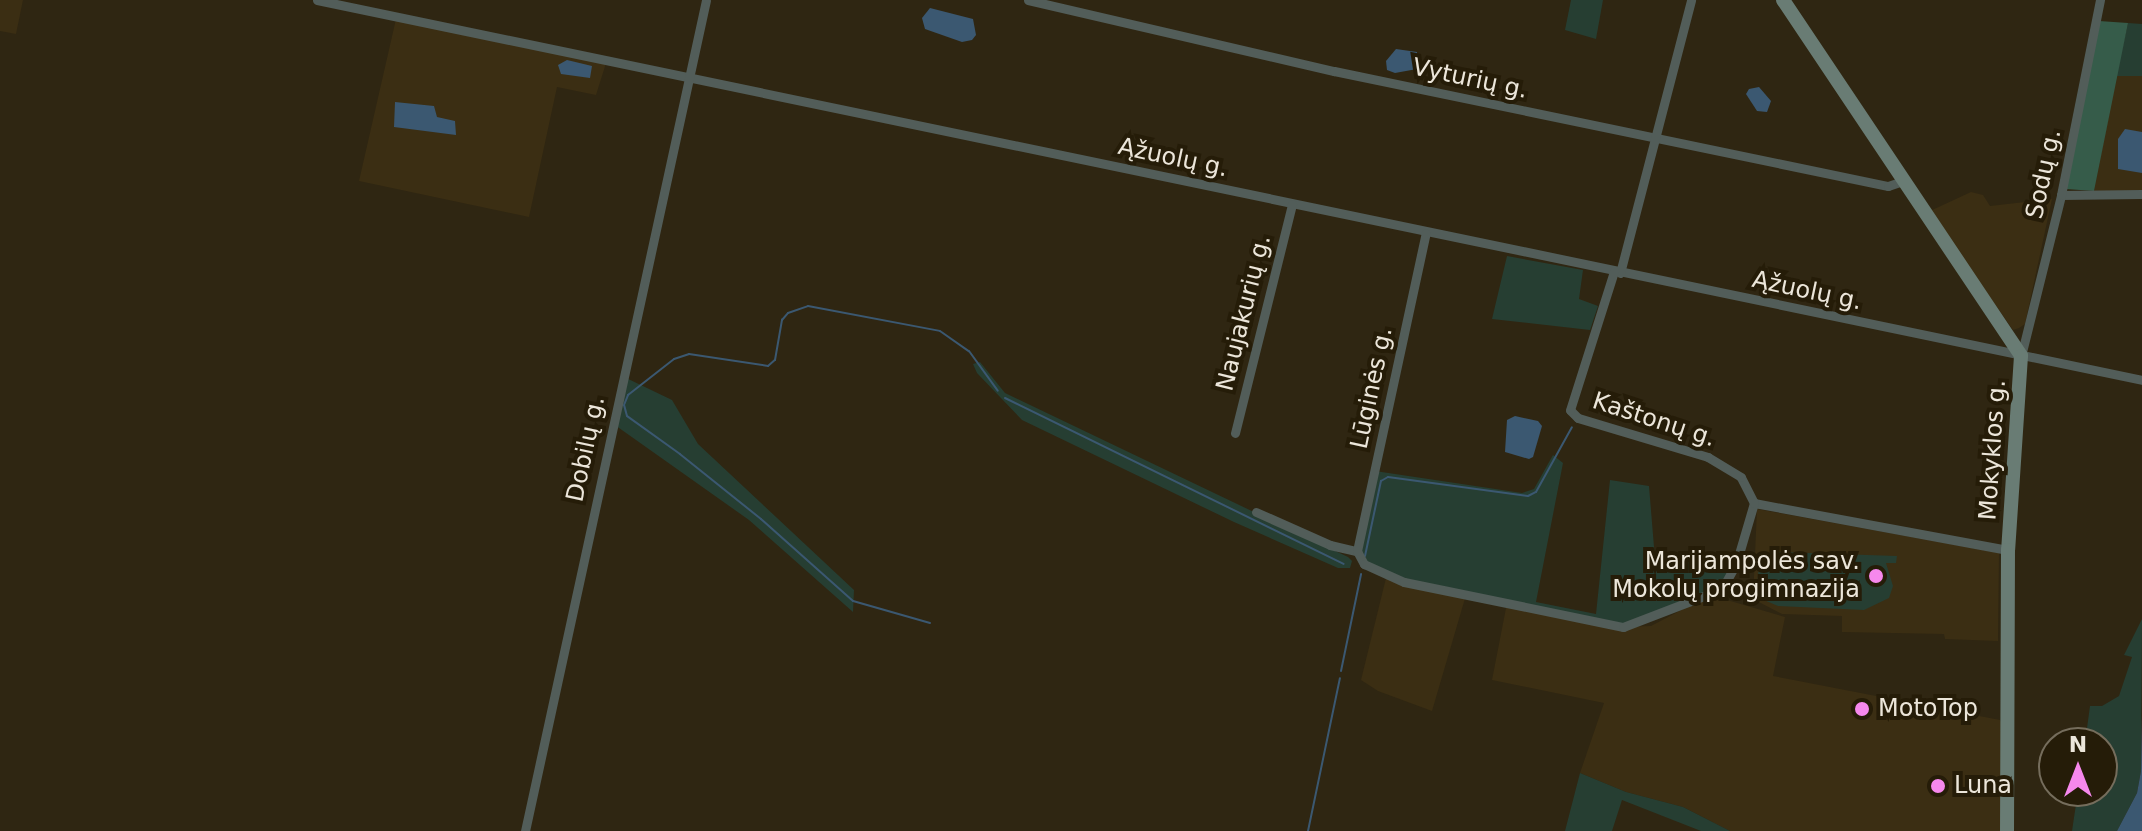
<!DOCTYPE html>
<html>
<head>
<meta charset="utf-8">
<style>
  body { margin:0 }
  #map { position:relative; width:2142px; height:831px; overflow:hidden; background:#2f2612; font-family:"DejaVu Sans",sans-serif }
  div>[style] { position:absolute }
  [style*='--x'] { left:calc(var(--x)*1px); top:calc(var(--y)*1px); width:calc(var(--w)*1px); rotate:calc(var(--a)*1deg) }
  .built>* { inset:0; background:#3b2e13 }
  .green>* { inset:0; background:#263e32 }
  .forest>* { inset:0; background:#365c4a }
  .water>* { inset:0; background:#3b5871 }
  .stream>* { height:2px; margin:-1px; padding:0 1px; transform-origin:1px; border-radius:1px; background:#3b5871 }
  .street>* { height:9px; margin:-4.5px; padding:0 4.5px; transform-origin:4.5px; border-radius:4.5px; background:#525d59 }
  .secondary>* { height:14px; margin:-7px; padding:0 7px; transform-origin:7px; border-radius:7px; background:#697c74 }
  .dots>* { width:22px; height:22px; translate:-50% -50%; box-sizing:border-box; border:4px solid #251c08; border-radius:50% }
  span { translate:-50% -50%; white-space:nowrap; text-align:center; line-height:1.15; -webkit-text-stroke:8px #251c08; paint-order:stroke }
  .street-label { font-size:24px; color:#ece6da }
  .poi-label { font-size:24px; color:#ece6da }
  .right { translate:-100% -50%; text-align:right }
  .left { translate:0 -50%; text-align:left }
  .north { position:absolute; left:2038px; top:727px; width:80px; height:80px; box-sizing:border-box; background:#251c08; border:2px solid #756d5c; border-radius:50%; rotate:0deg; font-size:22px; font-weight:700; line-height:32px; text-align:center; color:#ece6da }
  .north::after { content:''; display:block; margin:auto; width:28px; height:36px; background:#f688ed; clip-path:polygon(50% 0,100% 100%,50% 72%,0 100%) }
</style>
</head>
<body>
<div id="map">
  <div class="built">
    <div style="clip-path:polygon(0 0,23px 0,16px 34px,0 31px)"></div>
    <div style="clip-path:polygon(396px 19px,607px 60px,596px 95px,557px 87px,529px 217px,359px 181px)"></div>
    <div style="clip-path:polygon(2116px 76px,2142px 76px,2142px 191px,2094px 191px)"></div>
    <div style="clip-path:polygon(1971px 192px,1983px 195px,1990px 206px,2052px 199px,2025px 324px,2019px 328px,2013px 330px,1930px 211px)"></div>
    <div style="clip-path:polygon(1757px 509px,1999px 553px,1998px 641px,1945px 639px,1944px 634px,1842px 632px,1842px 616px,1782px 614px,1753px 599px)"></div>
    <div style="clip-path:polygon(1387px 574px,1466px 595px,1432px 711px,1378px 691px,1361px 680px)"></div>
    <div style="clip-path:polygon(1710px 595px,1785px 617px,1773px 676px,2000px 720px,2004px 728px,2002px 831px,1730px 831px,1683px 807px,1626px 792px,1580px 773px,1604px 703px,1492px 680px,1507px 603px,1623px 627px,1651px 626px)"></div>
  </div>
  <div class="green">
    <div style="clip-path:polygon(1571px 0,1603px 0,1596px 39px,1565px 30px)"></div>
    <div style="clip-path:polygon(2128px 23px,2142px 24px,2142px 76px,2116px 76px)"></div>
    <div style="clip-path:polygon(1507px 256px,1583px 270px,1579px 299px,1598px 306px,1590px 330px,1492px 319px)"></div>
    <div style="clip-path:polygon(980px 362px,1005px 393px,1348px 557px,1352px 561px,1350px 568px,1338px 568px,1234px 522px,1022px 420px,977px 373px,973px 364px)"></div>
    <div style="clip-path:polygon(622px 376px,672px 400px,698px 444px,854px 590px,853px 612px,749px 520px,612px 423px)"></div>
    <div style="clip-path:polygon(1553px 455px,1563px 463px,1536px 602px,1596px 614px,1610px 480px,1649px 486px,1655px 559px,1736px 564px,1722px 589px,1623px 627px,1404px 582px,1359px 558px,1375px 471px,1522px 493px,1534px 489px)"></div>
    <div style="clip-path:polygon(1778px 552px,1897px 556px,1896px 563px,1886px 563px,1893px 586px,1889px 598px,1864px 610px,1778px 606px,1764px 600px,1757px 584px,1759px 567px,1766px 556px)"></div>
    <div style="clip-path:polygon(2142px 619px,2141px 771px,2137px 793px,2117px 831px,2072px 831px,2078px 791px,2102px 791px,2102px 743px,2085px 743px,2090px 706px,2102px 706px,2119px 696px,2132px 657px,2124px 655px)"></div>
    <div style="clip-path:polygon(1580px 773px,1626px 792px,1683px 807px,1730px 831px,1701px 831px,1622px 800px,1612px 831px,1565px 831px)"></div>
  </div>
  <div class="forest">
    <div style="clip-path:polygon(2099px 21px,2128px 23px,2094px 191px,2066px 189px)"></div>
  </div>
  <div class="water">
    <div style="clip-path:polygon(930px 8px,973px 19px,976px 35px,972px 40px,962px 42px,925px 29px,922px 18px)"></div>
    <div style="clip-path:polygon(1396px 49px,1417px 52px,1417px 69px,1395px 73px,1387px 70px,1386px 61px)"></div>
    <div style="clip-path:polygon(567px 60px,592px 66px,590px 78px,561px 74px,558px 65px)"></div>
    <div style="clip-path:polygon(1759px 87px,1771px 101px,1767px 112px,1757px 111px,1746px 94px,1749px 89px)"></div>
    <div style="clip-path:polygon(395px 102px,434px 106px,437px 117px,455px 121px,456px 135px,394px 127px)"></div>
    <div style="clip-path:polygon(2125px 129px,2142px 132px,2142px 173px,2118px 169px,2118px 139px)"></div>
    <div style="clip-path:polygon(1515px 416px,1538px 421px,1542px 426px,1533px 457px,1529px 459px,1505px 452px,1507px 420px)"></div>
    <div style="clip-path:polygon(2142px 714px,2142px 831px,2117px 831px,2137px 793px,2141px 771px)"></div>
  </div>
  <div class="stream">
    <div style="--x:1005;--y:398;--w:377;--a:26.1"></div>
    <div style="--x:1365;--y:556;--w:77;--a:-78"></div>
    <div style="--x:1381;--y:481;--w:8;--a:-30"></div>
    <div style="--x:1388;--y:477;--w:141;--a:7.7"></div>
    <div style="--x:1528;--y:496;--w:9;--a:-27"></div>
    <div style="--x:1536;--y:492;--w:74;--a:-61"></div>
    <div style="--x:930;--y:623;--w:80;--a:-164.1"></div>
    <div style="--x:853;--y:601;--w:123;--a:-138.3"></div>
    <div style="--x:761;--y:519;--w:104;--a:-141.3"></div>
    <div style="--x:680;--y:454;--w:65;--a:-144.4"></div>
    <div style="--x:627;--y:416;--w:11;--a:-105"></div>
    <div style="--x:624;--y:405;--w:11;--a:-68"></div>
    <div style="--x:628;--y:395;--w:58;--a:-38"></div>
    <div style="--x:674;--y:359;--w:16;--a:-18"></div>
    <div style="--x:689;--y:354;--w:80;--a:8.6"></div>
    <div style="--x:768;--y:366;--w:9;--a:-41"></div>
    <div style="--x:775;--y:360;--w:41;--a:-80.1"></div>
    <div style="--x:782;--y:320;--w:9;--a:-49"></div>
    <div style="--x:788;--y:313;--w:21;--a:-19"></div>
    <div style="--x:808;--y:306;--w:134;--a:10.7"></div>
    <div style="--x:940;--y:331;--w:35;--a:35"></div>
    <div style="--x:969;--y:351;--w:49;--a:54.1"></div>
    <div style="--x:1341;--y:671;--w:99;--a:-78.3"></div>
    <div style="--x:1308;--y:831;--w:156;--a:-78.2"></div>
  </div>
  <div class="street">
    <div style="--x:317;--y:0;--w:1864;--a:11.76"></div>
    <div style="--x:1028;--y:0;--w:314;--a:13.1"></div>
    <div style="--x:1334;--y:71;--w:566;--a:11.73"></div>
    <div style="--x:1888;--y:186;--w:18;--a:-19"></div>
    <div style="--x:2061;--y:195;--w:81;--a:-0.7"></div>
    <div style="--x:1620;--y:273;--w:282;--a:-75.4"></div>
    <div style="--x:2021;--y:356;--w:166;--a:-76"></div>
    <div style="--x:2061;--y:195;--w:199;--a:-78.7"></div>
    <div style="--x:1235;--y:433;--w:236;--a:-76"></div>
    <div style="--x:1754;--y:503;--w:258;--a:10.5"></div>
    <div style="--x:1256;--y:512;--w:81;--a:24"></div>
    <div style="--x:1330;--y:545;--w:28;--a:13"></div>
    <div style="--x:1357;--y:551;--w:15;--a:62"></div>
    <div style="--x:1364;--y:564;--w:44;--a:24.2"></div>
    <div style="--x:1404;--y:582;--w:224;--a:11.6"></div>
    <div style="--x:1623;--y:627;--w:106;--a:-21"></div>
    <div style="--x:1722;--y:589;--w:29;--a:-61"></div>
    <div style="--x:1736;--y:564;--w:64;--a:-73.6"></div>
    <div style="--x:1754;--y:503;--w:29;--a:-117"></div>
    <div style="--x:1741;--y:477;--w:39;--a:-149"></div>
    <div style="--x:1708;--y:457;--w:136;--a:-163.3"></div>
    <div style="--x:1578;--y:418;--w:11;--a:-135"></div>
    <div style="--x:1570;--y:410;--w:146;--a:-72.4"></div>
    <div style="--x:1357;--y:551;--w:325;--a:-77.8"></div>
    <div style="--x:525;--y:831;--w:850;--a:-77.71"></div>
  </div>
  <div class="secondary">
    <div style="--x:1783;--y:0;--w:428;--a:56.2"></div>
    <div style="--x:2021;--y:356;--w:194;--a:93.8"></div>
    <div style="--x:2008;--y:550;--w:281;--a:90.2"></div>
  </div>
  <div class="dots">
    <div style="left:1876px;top:576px;background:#f688ed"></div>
    <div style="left:1862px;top:709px;background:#f688ed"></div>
    <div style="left:1938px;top:786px;background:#f688ed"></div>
  </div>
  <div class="street-label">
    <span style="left:1470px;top:79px;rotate:12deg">Vyturių g.</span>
    <span style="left:1173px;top:158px;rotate:12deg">Ąžuolų g.</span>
    <span style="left:2044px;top:174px;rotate:-78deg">Sodų g.</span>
    <span style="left:1807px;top:291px;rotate:12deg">Ąžuolų g.</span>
    <span style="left:1244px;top:313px;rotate:-76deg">Naujakurių g.</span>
    <span style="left:1372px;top:388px;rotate:-78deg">Lūginės g.</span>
    <span style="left:1654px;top:420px;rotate:18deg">Kaštonų g.</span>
    <span style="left:586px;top:449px;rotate:-78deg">Dobilų g.</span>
    <span style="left:1993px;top:450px;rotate:-86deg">Mokyklos g.</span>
  </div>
  <div class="poi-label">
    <span class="right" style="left:1860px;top:576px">Marijampolės sav.<br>Mokolų progimnazija</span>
    <span class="left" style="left:1878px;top:709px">MotoTop</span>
    <span class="left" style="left:1954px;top:786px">Luna</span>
  </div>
  <div class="north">N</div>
</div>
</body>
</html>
